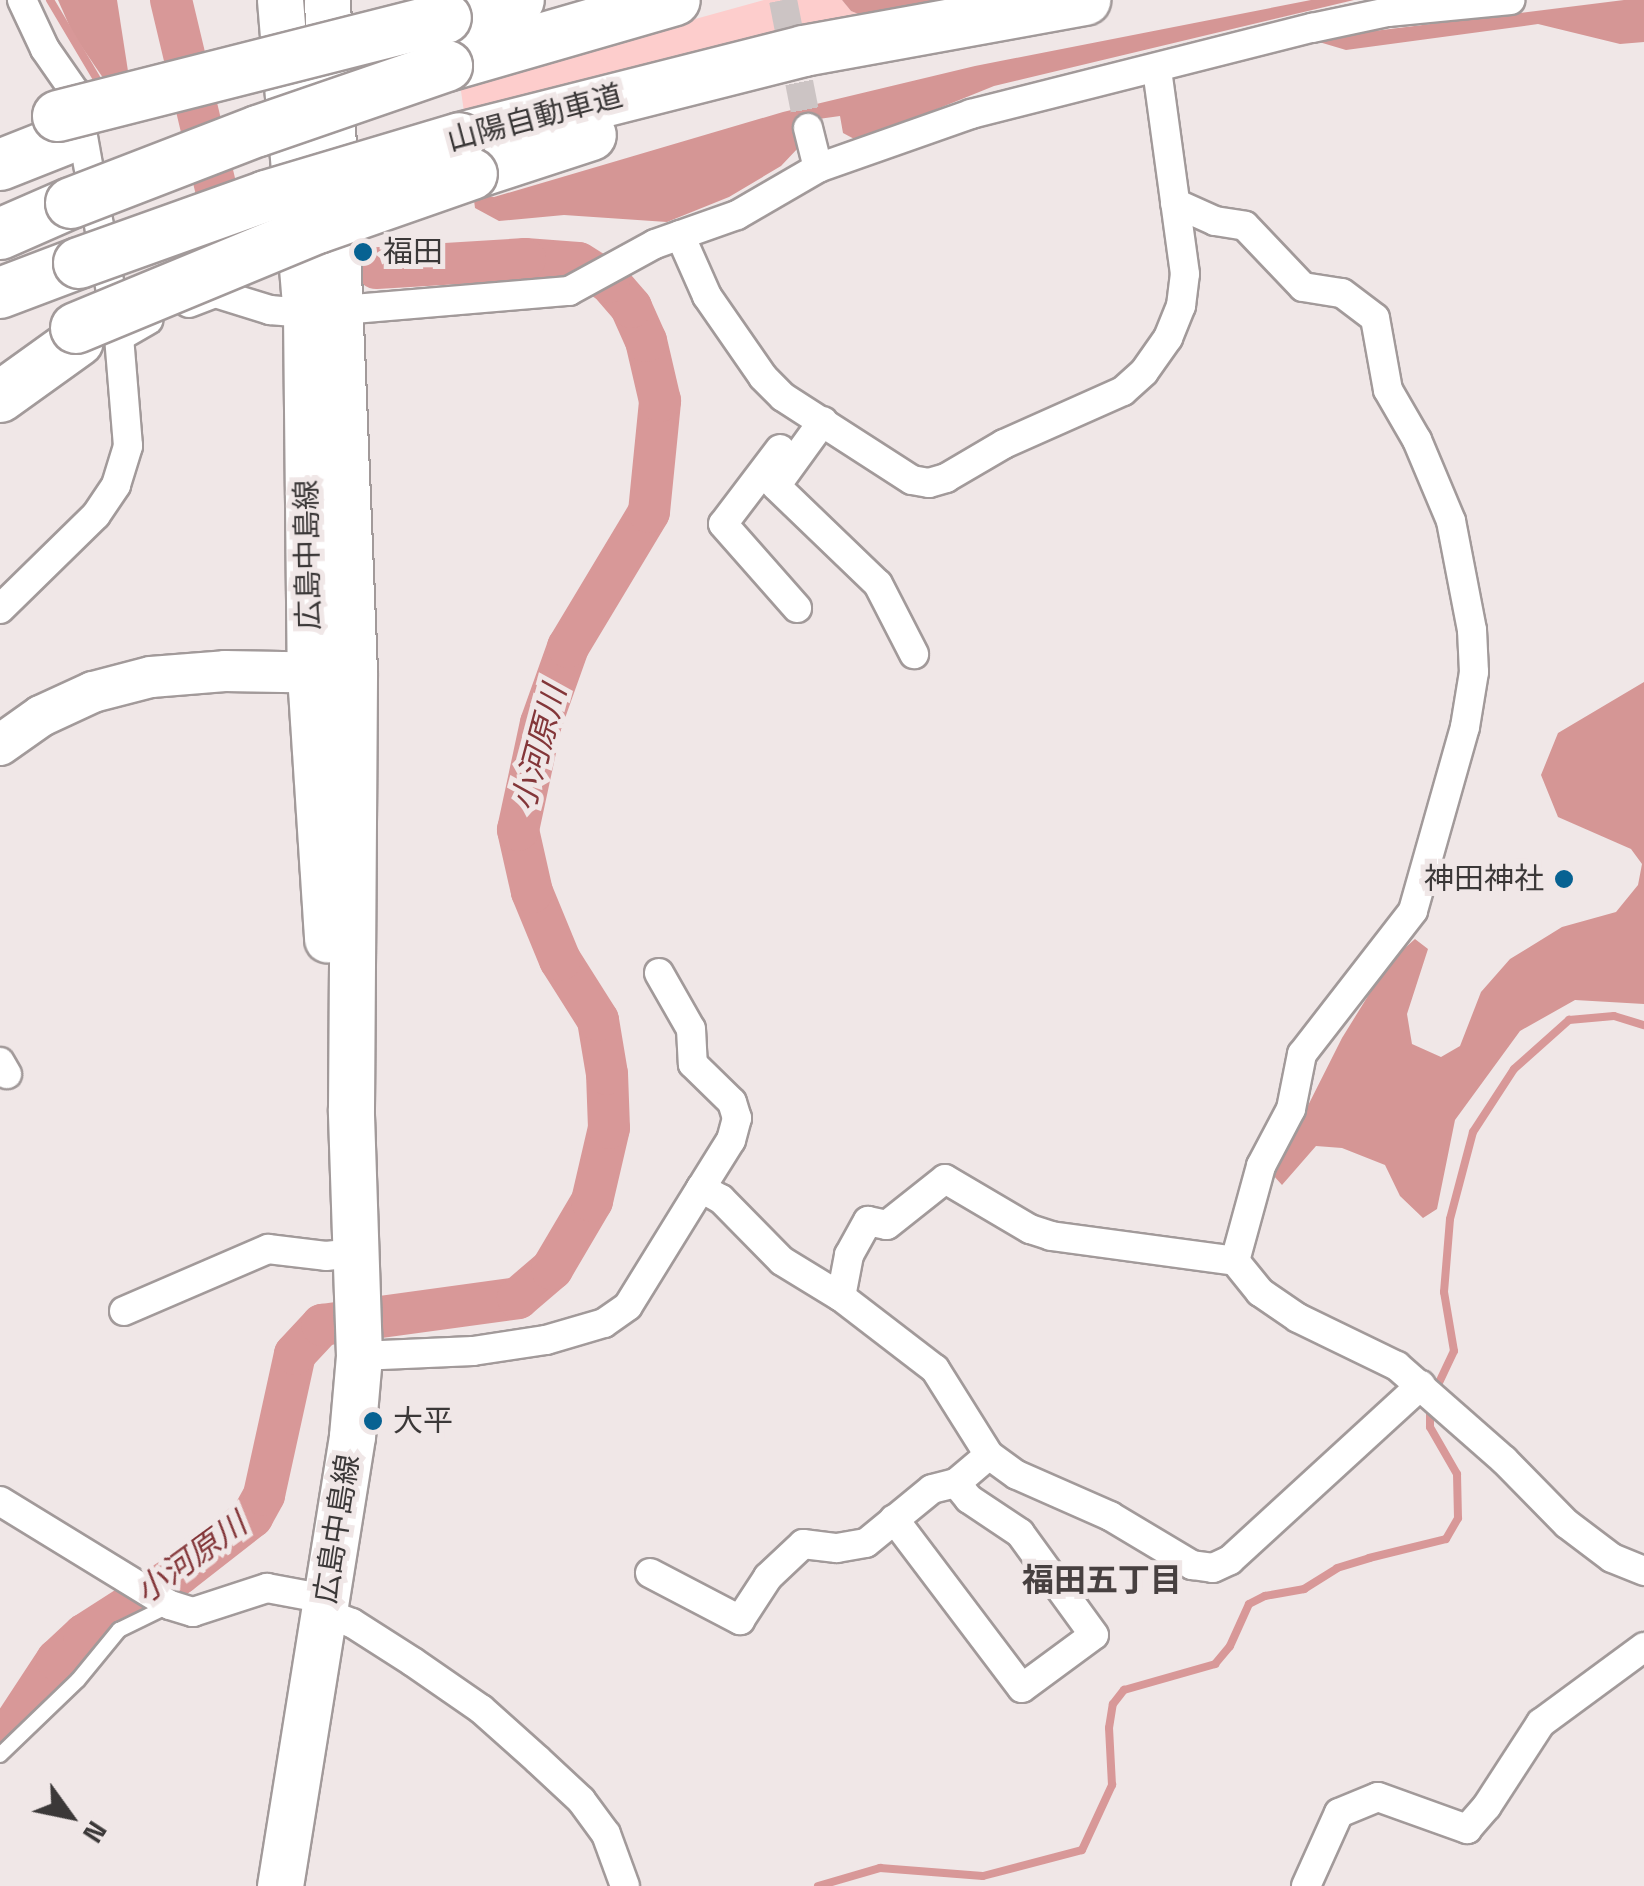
<!DOCTYPE html>
<html>
<head>
<meta charset="utf-8">
<style>
  body { margin:0 }
  #map { position:relative; width:1644px; height:1886px; overflow:hidden; background:#f0e7e7; font-family:"Space Grotesk","Noto Sans JP",sans-serif }
  div>[style] { position:absolute }
  [style*='--x'] { left:calc(var(--x)*1px); top:calc(var(--y)*1px); width:calc(var(--w)*1px); rotate:calc(var(--a)*1deg) }
  .green>* { inset:0; background:#fdcdcc }
  .forest>* { inset:0; background:#d59695 }
  .stream>* { height:8px; margin:-4px; padding:0 4px; transform-origin:4px; border-radius:4px; background:#d89898 }
  .river>* { height:42px; margin:-21px; padding:0 21px; transform-origin:21px; border-radius:21px; background:#d89898 }
  .street-tunnel>* { height:28px; margin-top:-14px; transform-origin:0; background:repeating-linear-gradient(90deg,#ccc4c4 0 28px,transparent 0 42px) }
  .roads { filter:drop-shadow(2px 0 #a29a9a) drop-shadow(-2px 0 #a29a9a) drop-shadow(0 2px #a29a9a) drop-shadow(0 -2px #a29a9a) }
  .lane>* { height:14px; margin:-7px; padding:0 7px; transform-origin:7px; border-radius:7px; background:#fff }
  .street>* { height:28px; margin:-14px; padding:0 14px; transform-origin:14px; border-radius:14px; background:#fff }
  .secondary>* { height:40px; margin:-20px; padding:0 20px; transform-origin:20px; border-radius:20px; background:#fff }
  .primary>* { height:45px; margin:-22.5px; padding:0 22.5px; transform-origin:22.5px; border-radius:22.5px; background:#fff }
  .highway>* { height:50px; margin:-25px; padding:0 25px; transform-origin:25px; border-radius:25px; background:#fff }
  .bridges { filter:drop-shadow(2px 0 #a29a9a) drop-shadow(-2px 0 #a29a9a) drop-shadow(0 2px #a29a9a) drop-shadow(0 -2px #a29a9a) }
  .highway-bridge>* { height:50px; margin:-25px; padding:0 25px; transform-origin:25px; border-radius:25px; background:#fff }
  .dots>* { width:28px; height:28px; translate:-50% -50%; box-sizing:border-box; border:5px solid #f0e7e7; border-radius:50% }
  span { translate:-50% -50%; white-space:nowrap; text-align:center; line-height:1.15; -webkit-text-stroke:10px #f0e7e7; paint-order:stroke }
  .street-label { font-size:30px; color:#3b3838 }
  .poi-label { font-size:30px; color:#3b3838 }
  .left { translate:0 -50%; text-align:left }
  .right { translate:-100% -50%; text-align:right }
  .water-label { font-size:32px; color:#833639; font-style:italic }
  .neighbourhood-label { font-size:32px; color:#474040; font-weight:700 }
  .north { position:absolute; left:20px; top:1766px; width:100px; height:100px; -webkit-text-stroke:8px #f0e7e7; paint-order:stroke; rotate:123deg; font-size:28px; font-weight:700; line-height:40px; text-align:center; color:#3b3838 }
  .north::after { content:''; display:block; margin:auto; width:35px; height:45px; background:#3b3838; clip-path:polygon(50% 0,100% 100%,50% 72%,0 100%) }
</style>
</head>
<body>
<div id="map">
  <div class="green">
    <div style="clip-path:polygon(764px 0,842px 0,851px 11px,878px 22px,464px 112px,460px 84px)"></div>
  </div>
  <div class="forest">
    <div style="clip-path:polygon(58px 0,117px 0,130px 84px,112px 91px,73px 34px)"></div>
    <div style="clip-path:polygon(842px 0,996px 0,878px 22px,851px 11px)"></div>
    <div style="clip-path:polygon(1311px 0,1354px 0,994px 86px,858px 141px,843px 133px,840px 116px,797px 122px,799px 147px,781px 166px,729px 197px,667px 222px,564px 215px,499px 221px,475px 208px,473px 193px,494px 197px,783px 112px,975px 66px)"></div>
    <div style="clip-path:polygon(1624px 0,1644px 0,1644px 42px,1620px 44px,1538px 24px,1346px 50px,1309px 39px)"></div>
    <div style="clip-path:polygon(1644px 682px,1644px 1004px,1575px 1000px,1520px 1031px,1455px 1120px,1437px 1209px,1423px 1218px,1400px 1196px,1385px 1165px,1342px 1148px,1316px 1146px,1282px 1185px,1273px 1175px,1342px 1038px,1389px 962px,1415px 939px,1428px 949px,1407px 1014px,1412px 1044px,1441px 1057px,1460px 1046px,1481px 992px,1510px 959px,1562px 927px,1616px 912px,1638px 885px,1642px 864px,1631px 849px,1558px 817px,1541px 775px,1558px 733px)"></div>
  </div>
  <div class="stream">
    <div style="--x:50;--y:0;--w:100;--a:59.3"></div>
    <div style="--x:1436;--y:1389;--w:42;--a:-64.7"></div>
    <div style="--x:1454;--y:1351;--w:60;--a:-99.6"></div>
    <div style="--x:1444;--y:1292;--w:73;--a:-85.3"></div>
    <div style="--x:1450;--y:1219;--w:90;--a:-75.2"></div>
    <div style="--x:1473;--y:1132;--w:75;--a:-56.9"></div>
    <div style="--x:1514;--y:1069;--w:74;--a:-41.7"></div>
    <div style="--x:1569;--y:1020;--w:45;--a:-5.1"></div>
    <div style="--x:1614;--y:1016;--w:31;--a:17"></div>
    <div style="--x:818;--y:1886;--w:65;--a:-16.2"></div>
    <div style="--x:880;--y:1868;--w:103;--a:4.4"></div>
    <div style="--x:983;--y:1876;--w:102;--a:-14.7"></div>
    <div style="--x:1082;--y:1850;--w:72;--a:-65.2"></div>
    <div style="--x:1112;--y:1785;--w:57;--a:-93"></div>
    <div style="--x:1109;--y:1728;--w:24;--a:-81"></div>
    <div style="--x:1113;--y:1704;--w:18;--a:-52"></div>
    <div style="--x:1124;--y:1690;--w:95;--a:-15.9"></div>
    <div style="--x:1215;--y:1664;--w:23;--a:-50"></div>
    <div style="--x:1230;--y:1646;--w:46;--a:-65.7"></div>
    <div style="--x:1249;--y:1604;--w:18;--a:-27"></div>
    <div style="--x:1265;--y:1596;--w:40;--a:-10"></div>
    <div style="--x:1304;--y:1589;--w:39;--a:-32"></div>
    <div style="--x:1337;--y:1568;--w:34;--a:-17"></div>
    <div style="--x:1369;--y:1558;--w:79;--a:-13.9"></div>
    <div style="--x:1446;--y:1539;--w:24;--a:-60"></div>
    <div style="--x:1458;--y:1518;--w:44;--a:-91.3"></div>
    <div style="--x:1457;--y:1474;--w:54;--a:-119.9"></div>
    <div style="--x:1430;--y:1427;--w:20;--a:-90"></div>
  </div>
  <div class="river">
    <div style="--x:171;--y:0;--w:250;--a:76.6"></div>
    <div style="--x:0;--y:1736;--w:19;--a:-39"></div>
    <div style="--x:15;--y:1724;--w:77;--a:-56.7"></div>
    <div style="--x:57;--y:1660;--w:37;--a:-43"></div>
    <div style="--x:84;--y:1635;--w:113;--a:-32.7"></div>
    <div style="--x:179;--y:1574;--w:93;--a:-38"></div>
    <div style="--x:252;--y:1517;--w:25;--a:-61"></div>
    <div style="--x:264;--y:1495;--w:144;--a:-77.6"></div>
    <div style="--x:295;--y:1354;--w:40;--a:-47"></div>
    <div style="--x:322;--y:1325;--w:198;--a:-7.8"></div>
    <div style="--x:518;--y:1298;--w:45;--a:-40.5"></div>
    <div style="--x:552;--y:1269;--w:79;--a:-59.5"></div>
    <div style="--x:592;--y:1201;--w:75;--a:-76.9"></div>
    <div style="--x:609;--y:1128;--w:54;--a:-92.1"></div>
    <div style="--x:607;--y:1074;--w:55;--a:-99.5"></div>
    <div style="--x:598;--y:1020;--w:71;--a:-122.3"></div>
    <div style="--x:560;--y:960;--w:74;--a:-112.4"></div>
    <div style="--x:532;--y:892;--w:64;--a:-102.7"></div>
    <div style="--x:518;--y:830;--w:109;--a:-77.9"></div>
    <div style="--x:541;--y:723;--w:81;--a:-70.4"></div>
    <div style="--x:568;--y:647;--w:157;--a:-59"></div>
    <div style="--x:649;--y:512;--w:112;--a:-84.3"></div>
    <div style="--x:660;--y:401;--w:62;--a:-103.1"></div>
    <div style="--x:646;--y:341;--w:37;--a:-114"></div>
    <div style="--x:631;--y:307;--w:33;--a:-131"></div>
    <div style="--x:609;--y:282;--w:36;--a:-148"></div>
    <div style="--x:578;--y:263;--w:53;--a:-175.7"></div>
    <div style="--x:525;--y:259;--w:149;--a:176.5"></div>
  </div>
  <div class="street-tunnel">
    <div style="--x:783;--y:0;--w:130;--a:78.9"></div>
  </div>
  <div class="roads">
    <div class="lane">
      <div style="--x:0;--y:1755;--w:108;--a:-43.9"></div>
      <div style="--x:78;--y:1680;--w:65;--a:-50.6"></div>
      <div style="--x:119;--y:1630;--w:57;--a:-26.1"></div>
    </div>
    <div class="street">
      <div style="--x:22;--y:0;--w:54;--a:64.9"></div>
      <div style="--x:45;--y:49;--w:52;--a:55.1"></div>
      <div style="--x:75;--y:92;--w:232;--a:79.8"></div>
      <div style="--x:808;--y:128;--w:41;--a:76"></div>
      <div style="--x:1175;--y:203;--w:44;--a:24.2"></div>
      <div style="--x:1215;--y:221;--w:30;--a:9"></div>
      <div style="--x:1245;--y:226;--w:84;--a:46.4"></div>
      <div style="--x:1303;--y:287;--w:39;--a:9"></div>
      <div style="--x:1342;--y:293;--w:41;--a:37.1"></div>
      <div style="--x:1375;--y:318;--w:73;--a:79.8"></div>
      <div style="--x:1388;--y:390;--w:58;--a:59.9"></div>
      <div style="--x:1417;--y:440;--w:88;--a:67.2"></div>
      <div style="--x:1451;--y:521;--w:111;--a:79.1"></div>
      <div style="--x:1472;--y:630;--w:42;--a:87.3"></div>
      <div style="--x:1474;--y:672;--w:56;--a:99.3"></div>
      <div style="--x:1465;--y:727;--w:191;--a:105.8"></div>
      <div style="--x:1413;--y:911;--w:181;--a:127.8"></div>
      <div style="--x:1302;--y:1054;--w:56;--a:101.3"></div>
      <div style="--x:1291;--y:1109;--w:64;--a:117.8"></div>
      <div style="--x:1261;--y:1166;--w:98;--a:105.3"></div>
      <div style="--x:680;--y:235;--w:67;--a:66.1"></div>
      <div style="--x:707;--y:296;--w:98;--a:55.3"></div>
      <div style="--x:763;--y:377;--w:28;--a:45"></div>
      <div style="--x:783;--y:397;--w:153;--a:32.8"></div>
      <div style="--x:912;--y:480;--w:17;--a:10"></div>
      <div style="--x:929;--y:483;--w:18;--a:-16"></div>
      <div style="--x:946;--y:478;--w:67;--a:-30.4"></div>
      <div style="--x:1004;--y:444;--w:130;--a:-24"></div>
      <div style="--x:1123;--y:391;--w:28;--a:-42"></div>
      <div style="--x:1144;--y:372;--w:42;--a:-54.8"></div>
      <div style="--x:1168;--y:338;--w:35;--a:-68"></div>
      <div style="--x:1181;--y:306;--w:32;--a:-83"></div>
      <div style="--x:1185;--y:274;--w:206;--a:-97.8"></div>
      <div style="--x:189;--y:303;--w:28;--a:-21"></div>
      <div style="--x:215;--y:293;--w:58;--a:17.2"></div>
      <div style="--x:270;--y:310;--w:36;--a:5"></div>
      <div style="--x:306;--y:313;--w:264;--a:-4.8"></div>
      <div style="--x:569;--y:291;--w:98;--a:-28.7"></div>
      <div style="--x:655;--y:244;--w:87;--a:-19.5"></div>
      <div style="--x:737;--y:215;--w:94;--a:-30.1"></div>
      <div style="--x:818;--y:168;--w:162;--a:-19.4"></div>
      <div style="--x:971;--y:114;--w:352;--a:-14.2"></div>
      <div style="--x:1312;--y:28;--w:78;--a:-11.9"></div>
      <div style="--x:1388;--y:12;--w:123;--a:-5.6"></div>
      <div style="--x:823;--y:421;--w:80;--a:125.9"></div>
      <div style="--x:776;--y:486;--w:141;--a:43.9"></div>
      <div style="--x:878;--y:584;--w:79;--a:62.8"></div>
      <div style="--x:780;--y:449;--w:94;--a:127.2"></div>
      <div style="--x:723;--y:524;--w:112;--a:48.6"></div>
      <div style="--x:0;--y:609;--w:134;--a:-44.4"></div>
      <div style="--x:96;--y:515;--w:36;--a:-56"></div>
      <div style="--x:116;--y:485;--w:41;--a:-72.9"></div>
      <div style="--x:128;--y:446;--w:109;--a:-94.7"></div>
      <div style="--x:119;--y:337;--w:34;--a:-30"></div>
      <div style="--x:659;--y:973;--w:64;--a:60.3"></div>
      <div style="--x:691;--y:1029;--w:35;--a:87"></div>
      <div style="--x:693;--y:1064;--w:54;--a:44.3"></div>
      <div style="--x:732;--y:1102;--w:17;--a:73"></div>
      <div style="--x:737;--y:1118;--w:23;--a:105"></div>
      <div style="--x:731;--y:1140;--w:57;--a:122"></div>
      <div style="--x:0;--y:1062;--w:14;--a:60"></div>
      <div style="--x:841;--y:1297;--w:43;--a:-79.2"></div>
      <div style="--x:849;--y:1255;--w:39;--a:-61"></div>
      <div style="--x:868;--y:1221;--w:19;--a:12"></div>
      <div style="--x:887;--y:1225;--w:74;--a:-38.4"></div>
      <div style="--x:945;--y:1179;--w:99;--a:30.5"></div>
      <div style="--x:1030;--y:1229;--w:22;--a:18"></div>
      <div style="--x:1051;--y:1236;--w:186;--a:7.7"></div>
      <div style="--x:1235;--y:1261;--w:40;--a:51"></div>
      <div style="--x:1260;--y:1292;--w:46;--a:34.4"></div>
      <div style="--x:1298;--y:1318;--w:110;--a:25.9"></div>
      <div style="--x:1397;--y:1366;--w:142;--a:41.3"></div>
      <div style="--x:1504;--y:1460;--w:90;--a:45.5"></div>
      <div style="--x:1567;--y:1524;--w:56;--a:37.1"></div>
      <div style="--x:1612;--y:1558;--w:35;--a:22"></div>
      <div style="--x:124;--y:1311;--w:157;--a:-23.3"></div>
      <div style="--x:268;--y:1249;--w:58;--a:6.9"></div>
      <div style="--x:326;--y:1256;--w:31;--a:-6"></div>
      <div style="--x:359;--y:1356;--w:114;--a:-2.5"></div>
      <div style="--x:473;--y:1351;--w:74;--a:-8.6"></div>
      <div style="--x:546;--y:1340;--w:60;--a:-16.3"></div>
      <div style="--x:604;--y:1323;--w:29;--a:-35"></div>
      <div style="--x:628;--y:1306;--w:139;--a:-58.3"></div>
      <div style="--x:701;--y:1188;--w:23;--a:29"></div>
      <div style="--x:721;--y:1199;--w:87;--a:45.5"></div>
      <div style="--x:782;--y:1261;--w:69;--a:31.4"></div>
      <div style="--x:841;--y:1297;--w:118;--a:37.5"></div>
      <div style="--x:935;--y:1369;--w:102;--a:57.9"></div>
      <div style="--x:989;--y:1455;--w:34;--a:36"></div>
      <div style="--x:1017;--y:1475;--w:102;--a:23.8"></div>
      <div style="--x:1110;--y:1516;--w:96;--a:30.9"></div>
      <div style="--x:1192;--y:1565;--w:21;--a:8"></div>
      <div style="--x:1213;--y:1568;--w:19;--a:-25"></div>
      <div style="--x:1230;--y:1560;--w:259;--a:-42.5"></div>
      <div style="--x:0;--y:1501;--w:199;--a:31.5"></div>
      <div style="--x:170;--y:1605;--w:24;--a:17"></div>
      <div style="--x:193;--y:1612;--w:78;--a:-18"></div>
      <div style="--x:267;--y:1588;--w:60;--a:10.6"></div>
      <div style="--x:894;--y:1519;--w:212;--a:52.9"></div>
      <div style="--x:1022;--y:1688;--w:89;--a:-36.4"></div>
      <div style="--x:1094;--y:1635;--w:126;--a:-126"></div>
      <div style="--x:1020;--y:1533;--w:61;--a:-146.3"></div>
      <div style="--x:969;--y:1499;--w:21;--a:-129"></div>
      <div style="--x:650;--y:1573;--w:102;--a:27.6"></div>
      <div style="--x:740;--y:1620;--w:51;--a:-56.9"></div>
      <div style="--x:768;--y:1577;--w:48;--a:-43.3"></div>
      <div style="--x:803;--y:1544;--w:34;--a:7"></div>
      <div style="--x:837;--y:1548;--w:29;--a:-10"></div>
      <div style="--x:866;--y:1543;--w:85;--a:-39.3"></div>
      <div style="--x:932;--y:1489;--w:25;--a:-14"></div>
      <div style="--x:956;--y:1483;--w:43;--a:-40.3"></div>
      <div style="--x:323;--y:1612;--w:31;--a:21"></div>
      <div style="--x:352;--y:1623;--w:72;--a:32.6"></div>
      <div style="--x:413;--y:1662;--w:83;--a:34.7"></div>
      <div style="--x:481;--y:1709;--w:76;--a:41.8"></div>
      <div style="--x:538;--y:1760;--w:59;--a:42.9"></div>
      <div style="--x:581;--y:1800;--w:42;--a:53.7"></div>
      <div style="--x:606;--y:1834;--w:55;--a:69.9"></div>
      <div style="--x:1306;--y:1886;--w:80;--a:-65.7"></div>
      <div style="--x:1339;--y:1813;--w:42;--a:-22.3"></div>
      <div style="--x:1378;--y:1797;--w:95;--a:19.8"></div>
      <div style="--x:1467;--y:1829;--w:30;--a:-49"></div>
      <div style="--x:1487;--y:1806;--w:99;--a:-57"></div>
      <div style="--x:1541;--y:1723;--w:128;--a:-36.4"></div>
    </div>
    <div class="secondary">
      <div style="--x:0;--y:745;--w:50;--a:-35.3"></div>
      <div style="--x:41;--y:716;--w:57;--a:-24.8"></div>
      <div style="--x:93;--y:692;--w:60;--a:-14.5"></div>
      <div style="--x:151;--y:677;--w:74;--a:-4.6"></div>
      <div style="--x:225;--y:671;--w:115;--a:1"></div>
    </div>
    <div class="primary">
      <div style="--x:280;--y:0;--w:314;--a:85.3"></div>
      <div style="--x:306;--y:313;--w:361;--a:89.4"></div>
      <div style="--x:310;--y:674;--w:266;--a:86.3"></div>
      <div style="--x:280;--y:1886;--w:456;--a:-80.9"></div>
      <div style="--x:352;--y:1436;--w:80;--a:-85"></div>
      <div style="--x:359;--y:1356;--w:247;--a:-91.9"></div>
      <div style="--x:351;--y:1109;--w:437;--a:-89.6"></div>
      <div style="--x:354;--y:672;--w:673;--a:-92.3"></div>
    </div>
    <div class="highway">
      <div style="--x:446;--y:18;--w:75;--a:-13.9"></div>
      <div style="--x:447;--y:66;--w:237;--a:-16.1"></div>
      <div style="--x:460;--y:138;--w:355;--a:-14.2"></div>
      <div style="--x:804;--y:51;--w:286;--a:-10.3"></div>
      <div style="--x:0;--y:165;--w:68;--a:-21.6"></div>
      <div style="--x:472;--y:174;--w:125;--a:-18.1"></div>
      <div style="--x:0;--y:234;--w:77;--a:-23.6"></div>
      <div style="--x:0;--y:293;--w:85;--a:-20.8"></div>
      <div style="--x:0;--y:397;--w:96;--a:-35.7"></div>
    </div>
  </div>
  <div class="bridges">
    <div class="highway-bridge">
      <div style="--x:58;--y:116;--w:400;--a:-14.2"></div>
      <div style="--x:71;--y:203;--w:200;--a:-21.1"></div>
      <div style="--x:258;--y:131;--w:200;--a:-19"></div>
      <div style="--x:79;--y:263;--w:199;--a:-19.7"></div>
      <div style="--x:266;--y:196;--w:202;--a:-16.6"></div>
      <div style="--x:76;--y:328;--w:262;--a:-22.5"></div>
      <div style="--x:318;--y:228;--w:163;--a:-19.3"></div>
    </div>
  </div>
  <div class="dots">
    <div style="left:363px;top:252px;background:#076292"></div>
    <div style="left:1564px;top:879px;background:#076292"></div>
    <div style="left:373px;top:1421px;background:#076292"></div>
  </div>
  <div class="street-label">
    <span style="left:535px;top:118px;rotate:-15deg">山陽自動車道</span>
    <span style="left:308px;top:555px;rotate:-91deg">広島中島線</span>
    <span style="left:337px;top:1529px;rotate:-81deg">広島中島線</span>
  </div>
  <div class="poi-label">
    <span class="left" style="left:383px;top:252px">福田</span>
    <span class="right" style="left:1544px;top:879px">神田神社</span>
    <span class="left" style="left:393px;top:1421px">大平</span>
  </div>
  <div class="water-label">
    <span style="left:539px;top:748px;rotate:-75deg">小河原川</span>
    <span style="left:191px;top:1558px;rotate:-36deg">小河原川</span>
  </div>
  <div class="neighbourhood-label">
    <span style="left:1102px;top:1580px">福田五丁目</span>
  </div>
  <div class="north">N</div>
</div>
</body>
</html>
